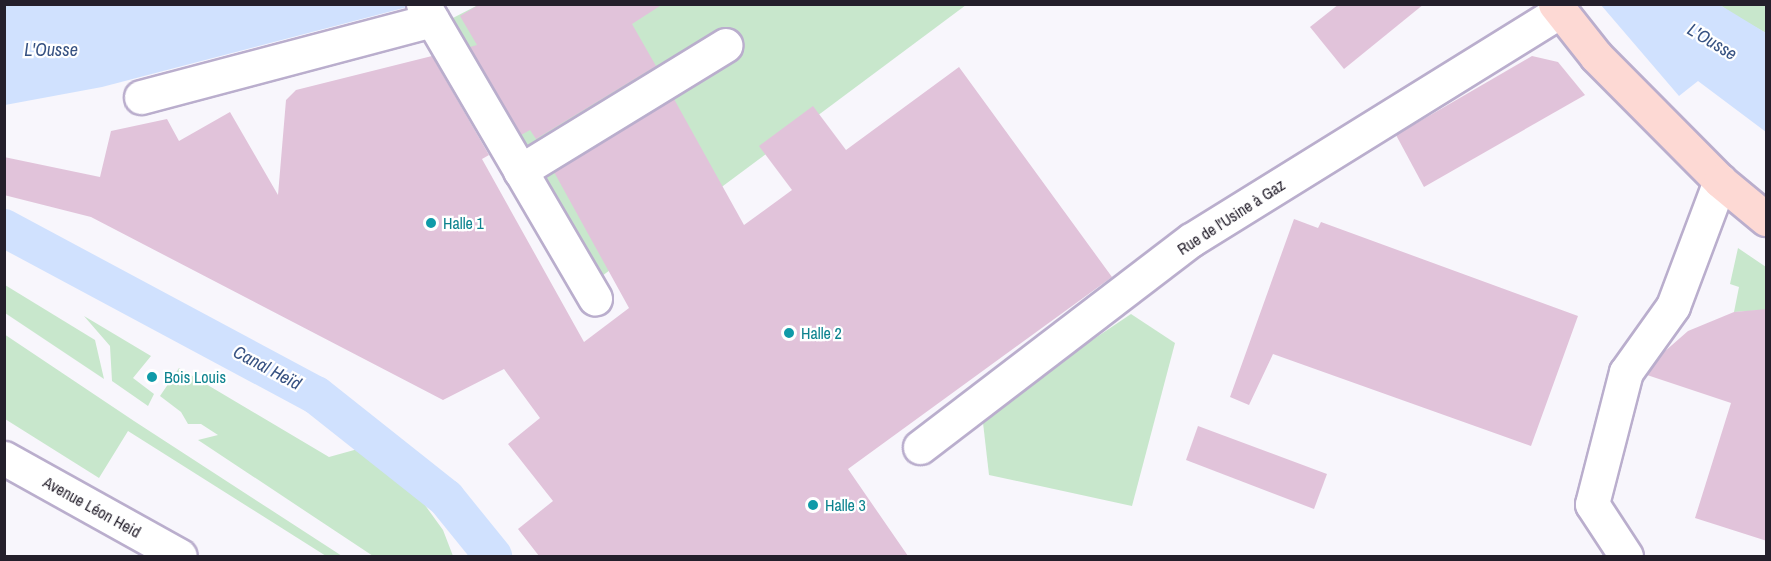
<!DOCTYPE html>
<html>
<head>
<meta charset="utf-8">
<style>
  body { margin:0 }
  #map { position:relative; width:1771px; height:561px; overflow:hidden; background:#f8f6fc; font-family:"Archivo Narrow",sans-serif }
  div>[style] { position:absolute }
  [style*='--x'] { left:calc(var(--x)*1px); top:calc(var(--y)*1px); width:calc(var(--w)*1px); rotate:calc(var(--a)*1deg) }
  .green>* { inset:0; background:#c8e7cc }
  .water>* { inset:0; background:#d0e1fe }
  .canal>* { height:38px; margin:-19px; padding:0 19px; transform-origin:19px; border-radius:19px; background:#d0e1fe }
  .building>* { inset:0; background:#e1c3da }
  .roads { filter:drop-shadow(2px 0 #baaecd) drop-shadow(-2px 0 #baaecd) drop-shadow(0 2px #baaecd) drop-shadow(0 -2px #baaecd) }
  .minor>* { height:33px; margin:-16.5px; padding:0 16.5px; transform-origin:16.5px; border-radius:16.5px; background:#fff }
  .major>* { height:33px; margin:-16.5px; padding:0 16.5px; transform-origin:16.5px; border-radius:16.5px; background:#fdd9d4 }
  .dots>* { width:16px; height:16px; translate:-50% -50%; box-sizing:border-box; border:3px solid #fff; border-radius:50% }
  span { translate:-50% -50%; white-space:nowrap; text-align:center; line-height:1.15; -webkit-text-stroke:4.5px #fff; paint-order:stroke }
  .street-label { font-size:16px; color:#241f2b }
  .culture-label { font-size:16px; color:#0d838f }
  .left { translate:0 -50%; text-align:left }
  .water-label { font-size:18px; color:#375282; font-style:italic }
  .frame { position:absolute; inset:0; border:6px solid #241f2b; pointer-events:none }
</style>
</head>
<body>
<div id="map">
  <div class="green">
    <div style="clip-path:polygon(480px 4px,966px 5px,602px 276px,449px 20px)"></div>
    <div style="clip-path:polygon(1720px 5px,1766px 5px,1766px 33px,1737px 17px)"></div>
    <div style="clip-path:polygon(1738px 248px,1766px 267px,1766px 310px,1734px 312px,1739px 287px,1730px 284px)"></div>
    <div style="clip-path:polygon(5px 285px,95px 340px,104px 379px,5px 313px)"></div>
    <div style="clip-path:polygon(1131px 314px,1175px 343px,1132px 506px,989px 475px,982px 414px)"></div>
    <div style="clip-path:polygon(84px 316px,151px 356px,133px 378px,154px 394px,148px 406px,112px 381px,110px 346px)"></div>
    <div style="clip-path:polygon(4px 334px,134px 421px,342px 556px,326px 556px,128px 431px,99px 478px,5px 419px)"></div>
    <div style="clip-path:polygon(179px 368px,329px 457px,365px 447px,414px 490px,443px 530px,453px 556px,373px 556px,198px 440px,218px 435px,201px 424px,188px 424px,181px 412px,160px 396px)"></div>
  </div>
  <div class="water">
    <div style="clip-path:polygon(5px 5px,415px 5px,102px 87px,5px 105px)"></div>
    <div style="clip-path:polygon(1601px 5px,1720px 5px,1766px 33px,1766px 132px,1698px 81px,1679px 96px)"></div>
  </div>
  <div class="canal">
    <div style="--x:4;--y:228;--w:354;--a:28.2"></div>
    <div style="--x:316;--y:395;--w:166;--a:38.4"></div>
    <div style="--x:446;--y:498;--w:75;--a:51"></div>
  </div>
  <div class="building">
    <div style="clip-path:polygon(480px 4px,663px 4px,632px 24px,656px 66px,536px 139px,530px 130px,521px 135px,470px 47px,477px 45px,460px 16px)"></div>
    <div style="clip-path:polygon(1339px 4px,1424px 4px,1344px 69px,1310px 27px)"></div>
    <div style="clip-path:polygon(432px 56px,489px 155px,482px 159px,584px 342px,629px 308px,554px 172px,674px 99px,744px 225px,792px 190px,759px 146px,813px 106px,846px 150px,959px 67px,1112px 277px,848px 469px,908px 556px,539px 556px,518px 529px,553px 501px,508px 444px,540px 418px,504px 369px,443px 400px,91px 217px,4px 195px,4px 157px,100px 177px,111px 131px,167px 119px,179px 141px,230px 112px,278px 195px,286px 100px,296px 90px)"></div>
    <div style="clip-path:polygon(1532px 56px,1558px 62px,1585px 95px,1424px 187px,1396px 135px)"></div>
    <div style="clip-path:polygon(1294px 219px,1318px 228px,1321px 222px,1578px 316px,1531px 446px,1273px 354px,1249px 405px,1230px 397px)"></div>
    <div style="clip-path:polygon(1767px 309px,1767px 541px,1695px 518px,1731px 403px,1647px 375px,1664px 352px,1688px 331px,1734px 312px)"></div>
    <div style="clip-path:polygon(1198px 426px,1327px 474px,1314px 509px,1186px 460px)"></div>
  </div>
  <div class="roads">
    <div class="minor">
      <div style="--x:423;--y:4;--w:341;--a:59.7"></div>
      <div style="--x:141;--y:97;--w:301;--a:-14.8"></div>
      <div style="--x:520;--y:171;--w:241;--a:-31.5"></div>
      <div style="--x:920;--y:447;--w:341;--a:-37.4"></div>
      <div style="--x:1191;--y:240;--w:434;--a:-31.8"></div>
      <div style="--x:4;--y:458;--w:201;--a:29.1"></div>
      <div style="--x:1626;--y:556;--w:62;--a:-123.2"></div>
      <div style="--x:1592;--y:504;--w:136;--a:-75.6"></div>
      <div style="--x:1626;--y:372;--w:81;--a:-54.5"></div>
      <div style="--x:1673;--y:306;--w:134;--a:-69.4"></div>
    </div>
    <div class="major">
      <div style="--x:1555;--y:4;--w:66;--a:51.7"></div>
      <div style="--x:1596;--y:56;--w:176;--a:45.2"></div>
      <div style="--x:1720;--y:181;--w:60;--a:39.6"></div>
    </div>
  </div>
  <div class="dots">
    <div style="left:431px;top:223px;background:#0f9aa8"></div>
    <div style="left:789px;top:333px;background:#0f9aa8"></div>
    <div style="left:152px;top:377px;background:#0f9aa8"></div>
    <div style="left:813px;top:505px;background:#0f9aa8"></div>
  </div>
  <div class="street-label">
    <span style="left:1231px;top:217px;rotate:-33deg">Rue de l'Usine à Gaz</span>
    <span style="left:92px;top:507px;rotate:29deg">Avenue Léon Heid</span>
  </div>
  <div class="culture-label">
    <span class="left" style="left:443px;top:223px">Halle 1</span>
    <span class="left" style="left:801px;top:333px">Halle 2</span>
    <span class="left" style="left:164px;top:377px">Bois Louis</span>
    <span class="left" style="left:825px;top:505px">Halle 3</span>
  </div>
  <div class="water-label">
    <span style="left:1712px;top:42px;rotate:31deg">L'Ousse</span>
    <span style="left:51px;top:50px">L'Ousse</span>
    <span style="left:267px;top:368px;rotate:28deg">Canal Heïd</span>
  </div>
  <div class="frame"></div>
</div>
</body>
</html>
